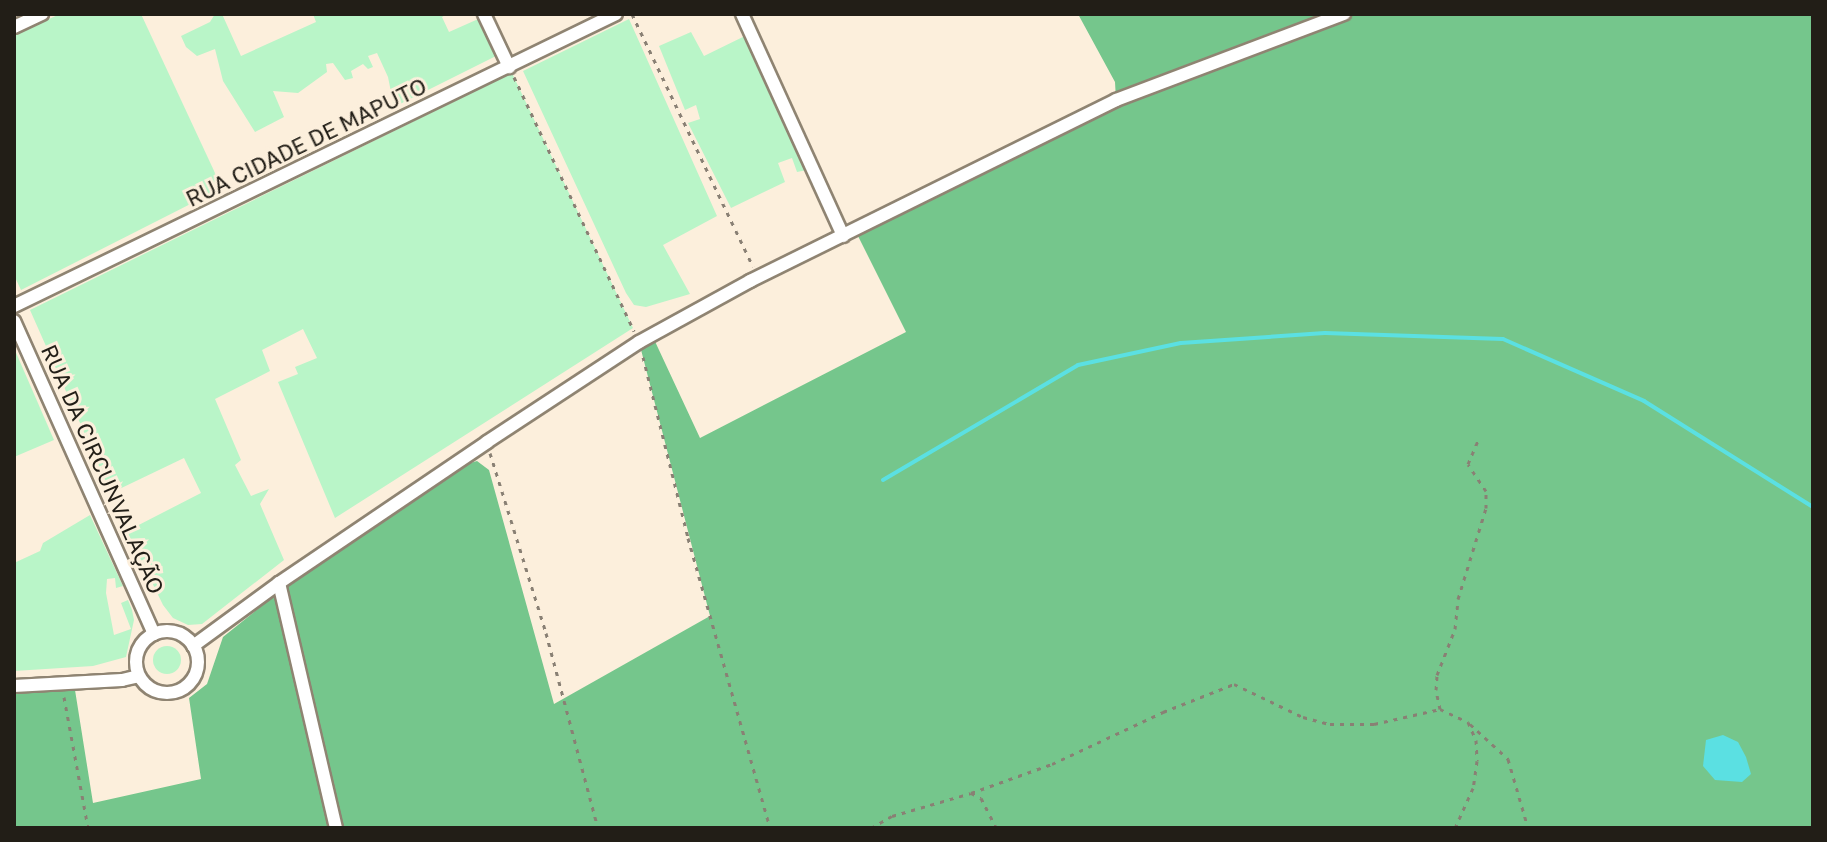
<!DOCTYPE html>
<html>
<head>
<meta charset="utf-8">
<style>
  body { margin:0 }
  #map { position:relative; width:1827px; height:842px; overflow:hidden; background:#fcefdc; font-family:"Golos Text",sans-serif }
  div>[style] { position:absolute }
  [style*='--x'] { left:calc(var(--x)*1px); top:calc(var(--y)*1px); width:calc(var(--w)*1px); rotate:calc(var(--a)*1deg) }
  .green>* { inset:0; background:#b9f5c8 }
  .round { border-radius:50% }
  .forest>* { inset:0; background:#75c68c }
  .water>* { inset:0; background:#5be0e2 }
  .stream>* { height:4px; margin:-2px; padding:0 2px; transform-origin:2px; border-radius:2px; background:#5be0e2 }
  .path>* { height:3px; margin-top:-1.5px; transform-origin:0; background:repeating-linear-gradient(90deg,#898074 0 4px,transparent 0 10px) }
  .roads { filter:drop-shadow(2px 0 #8f8472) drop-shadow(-2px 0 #8f8472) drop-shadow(0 2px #8f8472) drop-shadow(0 -2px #8f8472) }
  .street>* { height:12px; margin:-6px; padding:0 6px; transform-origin:6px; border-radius:6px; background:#fff }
  .street>.ring { margin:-6px; padding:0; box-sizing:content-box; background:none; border:12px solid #fff; border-radius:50% }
  span { translate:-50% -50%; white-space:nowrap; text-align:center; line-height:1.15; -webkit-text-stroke:6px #fcefdc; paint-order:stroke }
  .street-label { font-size:22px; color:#221e17 }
  .frame { position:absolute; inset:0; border:16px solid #221e17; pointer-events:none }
</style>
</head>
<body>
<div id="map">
  <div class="green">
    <div style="clip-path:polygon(60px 14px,141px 14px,222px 188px,21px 290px,14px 275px,14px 35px)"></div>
    <div style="clip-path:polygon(215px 14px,222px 14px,241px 56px,316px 22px,313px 14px,447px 14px,442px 17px,449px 32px,485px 16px,498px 55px,394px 107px,388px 77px,377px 53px,368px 56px,373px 67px,368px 69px,363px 64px,351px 71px,353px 78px,345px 80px,333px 63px,326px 64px,327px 72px,298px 93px,273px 91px,284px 117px,255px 132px,223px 81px,215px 49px,197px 56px,186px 47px,181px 36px,210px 22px)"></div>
    <div style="clip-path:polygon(629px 19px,717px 216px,663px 245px,690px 294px,646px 307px,634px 305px,626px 293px,523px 71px)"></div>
    <div style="clip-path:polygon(691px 32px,704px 56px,751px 33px,812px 169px,797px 172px,792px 158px,778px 163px,785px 182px,731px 208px,688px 123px,700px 119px,696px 105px,685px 110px,659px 46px)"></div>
    <div style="clip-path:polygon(512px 73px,633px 328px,335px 518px,278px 382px,298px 374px,295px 367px,317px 358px,303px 329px,262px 350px,270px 371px,215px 399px,241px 460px,235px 465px,251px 496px,269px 489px,260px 504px,284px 560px,202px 624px,188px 625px,173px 618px,163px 605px,127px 531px,201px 493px,184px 458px,111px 493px,30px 310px)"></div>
    <div style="clip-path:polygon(14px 348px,54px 440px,14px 457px)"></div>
    <div style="clip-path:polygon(90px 515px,123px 586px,116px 588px,115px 578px,107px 579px,106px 593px,114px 635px,131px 629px,121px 603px,128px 600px,132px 610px,134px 620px,126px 657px,93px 666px,14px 671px,14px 563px,40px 551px,43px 543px)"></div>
    <div class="round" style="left:153px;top:646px;width:28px;height:28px"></div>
  </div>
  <div class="forest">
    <div style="clip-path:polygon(1078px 14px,1813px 14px,1813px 828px,14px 828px,14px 690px,75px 690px,93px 803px,201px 779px,189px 698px,207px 684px,223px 637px,304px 572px,460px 466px,477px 461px,489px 470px,554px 704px,710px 616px,639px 342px,652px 335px,700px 438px,906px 332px,855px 230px,1116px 100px,1115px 82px)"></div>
  </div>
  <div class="water">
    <div style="clip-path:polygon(1723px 735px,1738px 742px,1746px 757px,1751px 774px,1742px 782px,1715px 780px,1703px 766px,1706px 740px)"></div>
  </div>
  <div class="stream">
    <div style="--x:883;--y:480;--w:226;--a:-30.5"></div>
    <div style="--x:1078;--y:365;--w:105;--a:-12.1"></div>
    <div style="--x:1181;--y:343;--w:144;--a:-4"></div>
    <div style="--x:1325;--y:333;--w:178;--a:1.9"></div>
    <div style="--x:1503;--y:339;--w:154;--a:23.7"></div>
    <div style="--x:1644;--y:401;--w:199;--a:32.1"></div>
  </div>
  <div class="path">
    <div style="--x:632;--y:14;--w:280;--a:64.4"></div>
    <div style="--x:514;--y:77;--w:281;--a:64.7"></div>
    <div style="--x:643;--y:357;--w:187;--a:76"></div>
    <div style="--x:688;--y:538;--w:301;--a:74.2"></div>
    <div style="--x:490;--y:453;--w:189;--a:72.7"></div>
    <div style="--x:546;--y:633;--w:202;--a:75.1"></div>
    <div style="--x:64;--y:697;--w:133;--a:79.6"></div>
    <div style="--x:1440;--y:709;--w:19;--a:-102"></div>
    <div style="--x:1436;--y:690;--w:15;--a:-86"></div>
    <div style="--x:1437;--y:675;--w:49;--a:-68.6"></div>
    <div style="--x:1455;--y:629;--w:30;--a:-84"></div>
    <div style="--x:1458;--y:599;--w:95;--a:-72.9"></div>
    <div style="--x:1486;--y:508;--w:17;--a:-90"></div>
    <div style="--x:1486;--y:491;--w:32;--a:-124"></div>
    <div style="--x:1468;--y:464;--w:25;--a:-67"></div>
    <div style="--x:1470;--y:724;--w:52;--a:42.6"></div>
    <div style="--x:1508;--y:759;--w:72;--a:73.8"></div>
    <div style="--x:971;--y:793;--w:86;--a:-19.7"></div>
    <div style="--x:1052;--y:764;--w:123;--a:-25.1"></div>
    <div style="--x:1163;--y:712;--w:76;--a:-21.5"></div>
    <div style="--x:1234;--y:684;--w:76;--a:25.6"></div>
    <div style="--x:1303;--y:717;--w:28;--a:15"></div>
    <div style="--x:1330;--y:724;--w:44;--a:0"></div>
    <div style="--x:1374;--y:724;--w:68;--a:-12.8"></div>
    <div style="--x:1440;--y:709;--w:31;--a:25"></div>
    <div style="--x:1468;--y:722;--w:20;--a:66"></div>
    <div style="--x:1476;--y:740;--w:21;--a:87"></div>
    <div style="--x:1477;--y:761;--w:27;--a:98"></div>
    <div style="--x:1473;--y:788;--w:44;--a:114.2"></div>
    <div style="--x:871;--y:828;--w:24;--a:-30"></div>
    <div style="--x:892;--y:816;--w:82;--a:-16.2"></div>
    <div style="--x:971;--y:793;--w:11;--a:27"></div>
    <div style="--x:981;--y:798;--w:34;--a:63"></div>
  </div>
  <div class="roads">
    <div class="street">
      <div style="--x:484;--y:14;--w:59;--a:64.7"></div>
      <div style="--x:742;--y:14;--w:244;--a:65.5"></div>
      <div style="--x:14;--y:27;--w:31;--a:-25"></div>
      <div style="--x:14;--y:306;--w:669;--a:-25.88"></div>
      <div style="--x:14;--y:321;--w:343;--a:65.9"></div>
      <div style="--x:279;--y:583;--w:252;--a:76.9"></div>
      <div class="ring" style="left:136px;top:631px;width:50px;height:50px"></div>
      <div style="--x:193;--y:646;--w:107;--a:-36.2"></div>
      <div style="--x:279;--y:583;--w:251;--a:-34.1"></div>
      <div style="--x:487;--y:442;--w:182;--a:-33.3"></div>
      <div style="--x:639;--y:342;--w:127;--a:-28.8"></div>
      <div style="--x:750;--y:281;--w:408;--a:-26.3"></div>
      <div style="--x:1116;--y:100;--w:244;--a:-20.7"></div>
      <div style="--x:14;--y:686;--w:108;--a:-3.2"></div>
      <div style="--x:122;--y:680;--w:17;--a:-13"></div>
    </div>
  </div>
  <div class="street-label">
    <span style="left:306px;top:142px;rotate:-26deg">RUA CIDADE DE MAPUTO</span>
    <span style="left:103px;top:469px;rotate:66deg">RUA DA CIRCUNVALAÇÃO</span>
  </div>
  <div class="frame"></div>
</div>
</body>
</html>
